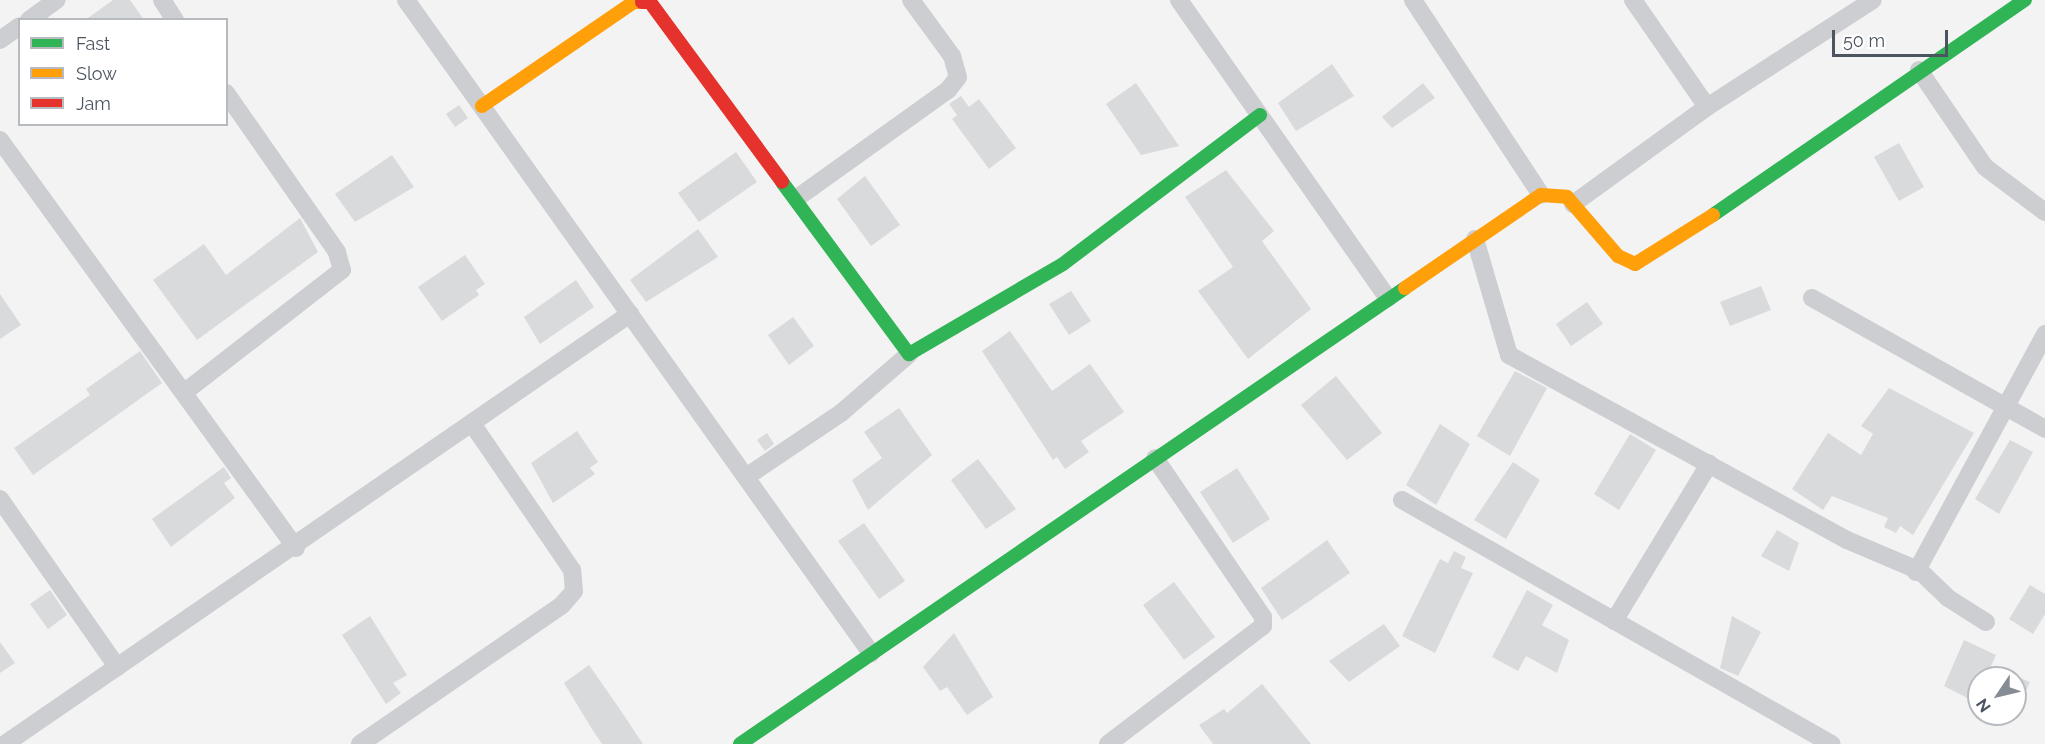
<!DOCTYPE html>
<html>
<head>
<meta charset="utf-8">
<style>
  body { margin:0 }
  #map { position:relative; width:2045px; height:744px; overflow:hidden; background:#f3f3f3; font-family:Raleway,sans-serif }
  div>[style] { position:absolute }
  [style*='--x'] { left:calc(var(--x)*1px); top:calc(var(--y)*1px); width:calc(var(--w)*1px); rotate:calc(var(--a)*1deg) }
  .building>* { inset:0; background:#d9dadc }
  .street>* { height:18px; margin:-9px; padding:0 9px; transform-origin:9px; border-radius:9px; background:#cdced1 }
  .fast>* { height:14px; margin:-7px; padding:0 7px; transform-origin:7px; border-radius:7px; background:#30b455 }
  .slow>* { height:14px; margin:-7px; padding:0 7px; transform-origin:7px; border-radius:7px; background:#ff9f0a }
  .jam>* { height:14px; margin:-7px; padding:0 7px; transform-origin:7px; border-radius:7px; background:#e5322d }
  span { translate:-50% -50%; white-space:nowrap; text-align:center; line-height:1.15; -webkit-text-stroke:4.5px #fff; paint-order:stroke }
  .legend { position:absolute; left:18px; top:18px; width:210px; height:108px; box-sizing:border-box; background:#fff; border:2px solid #b7bbbf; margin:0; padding:8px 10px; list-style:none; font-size:18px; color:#4b545f }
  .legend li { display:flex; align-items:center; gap:12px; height:30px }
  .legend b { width:30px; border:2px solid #b7bbbf }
  .north { position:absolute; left:1967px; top:666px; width:60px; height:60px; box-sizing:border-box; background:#fff; border:2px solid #b7bbbf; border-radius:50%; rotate:235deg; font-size:16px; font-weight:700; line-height:24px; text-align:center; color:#4b545f }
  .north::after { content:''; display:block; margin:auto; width:21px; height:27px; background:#868c93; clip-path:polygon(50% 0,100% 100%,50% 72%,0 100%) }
  .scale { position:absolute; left:1832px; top:30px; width:116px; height:27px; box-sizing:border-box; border:3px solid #4b545f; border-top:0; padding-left:8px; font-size:18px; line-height:21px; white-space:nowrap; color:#4b545f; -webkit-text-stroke:4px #fff; paint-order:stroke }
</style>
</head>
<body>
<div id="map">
  <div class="building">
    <div style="clip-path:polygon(113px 0,130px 0,144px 20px,85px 20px)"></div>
    <div style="clip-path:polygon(1332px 64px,1354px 96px,1296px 131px,1278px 103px)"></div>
    <div style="clip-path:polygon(1136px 83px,1179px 146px,1141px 155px,1106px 104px)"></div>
    <div style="clip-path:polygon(1423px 83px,1435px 98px,1392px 128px,1382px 117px)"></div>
    <div style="clip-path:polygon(961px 96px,969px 107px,979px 99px,1016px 148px,989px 169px,952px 119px,957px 115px,949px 104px)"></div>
    <div style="clip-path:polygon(459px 105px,468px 118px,455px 127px,446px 114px)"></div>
    <div style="clip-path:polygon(1899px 143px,1924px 187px,1899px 201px,1874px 157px)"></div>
    <div style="clip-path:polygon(736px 152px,757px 182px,699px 222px,678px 193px)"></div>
    <div style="clip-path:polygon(392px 155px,414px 187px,355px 222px,335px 194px)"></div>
    <div style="clip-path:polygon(1226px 170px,1274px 231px,1262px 241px,1311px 309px,1248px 359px,1198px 291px,1233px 267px,1185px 197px)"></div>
    <div style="clip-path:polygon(865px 176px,900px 225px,871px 246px,837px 199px)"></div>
    <div style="clip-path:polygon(300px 218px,318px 252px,197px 340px,153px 280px,204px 244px,226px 275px)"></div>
    <div style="clip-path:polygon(698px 229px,718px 257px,646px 302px,630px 280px)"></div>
    <div style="clip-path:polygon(465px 255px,485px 284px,476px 290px,479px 295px,442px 321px,418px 287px)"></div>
    <div style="clip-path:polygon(576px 280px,594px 307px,540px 344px,524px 317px)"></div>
    <div style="clip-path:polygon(1761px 286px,1771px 310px,1730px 326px,1720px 302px)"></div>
    <div style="clip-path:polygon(1071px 291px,1091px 321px,1069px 335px,1049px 304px)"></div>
    <div style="clip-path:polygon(0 294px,21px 325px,0 339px)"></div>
    <div style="clip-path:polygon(1587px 302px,1603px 324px,1571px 346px,1556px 324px)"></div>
    <div style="clip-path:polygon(793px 317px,814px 346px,789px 365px,768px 335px)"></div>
    <div style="clip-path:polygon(1010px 331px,1052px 391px,1090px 364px,1124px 412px,1081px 441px,1089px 452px,1065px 469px,1057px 457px,1053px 460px,982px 351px)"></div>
    <div style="clip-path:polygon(140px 351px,162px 383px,33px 475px,14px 448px,90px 395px,86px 389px)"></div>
    <div style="clip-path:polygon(1515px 371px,1547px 388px,1510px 456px,1477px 436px)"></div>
    <div style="clip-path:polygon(1336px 376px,1382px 433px,1347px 460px,1301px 405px)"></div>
    <div style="clip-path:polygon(1889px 388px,1974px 433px,1913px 535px,1900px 526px,1896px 533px,1884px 527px,1888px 518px,1832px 496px,1823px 510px,1792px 489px,1828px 433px,1861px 455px,1873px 434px,1861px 426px)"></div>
    <div style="clip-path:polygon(899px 408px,932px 455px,868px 510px,852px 480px,882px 458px,864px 432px)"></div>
    <div style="clip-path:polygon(1440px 424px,1470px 444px,1436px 505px,1406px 485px)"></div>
    <div style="clip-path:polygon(577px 431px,598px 462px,590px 468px,595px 474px,553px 503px,531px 463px)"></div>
    <div style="clip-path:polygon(767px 433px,774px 444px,765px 451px,757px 440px)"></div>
    <div style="clip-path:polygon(1630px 434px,1656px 450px,1619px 510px,1594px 494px)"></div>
    <div style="clip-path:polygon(2010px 440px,2033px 452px,1999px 514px,1975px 499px)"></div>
    <div style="clip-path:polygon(978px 459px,1016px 509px,986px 529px,951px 480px)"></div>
    <div style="clip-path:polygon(1513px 462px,1540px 480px,1506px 539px,1474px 520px)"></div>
    <div style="clip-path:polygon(224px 467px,231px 478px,224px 483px,235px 498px,171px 547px,152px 519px)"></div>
    <div style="clip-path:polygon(1237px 468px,1270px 519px,1233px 543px,1200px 492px)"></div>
    <div style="clip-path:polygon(864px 523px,905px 581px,879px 599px,838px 541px)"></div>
    <div style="clip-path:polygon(1777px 530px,1799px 543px,1789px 571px,1761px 556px)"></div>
    <div style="clip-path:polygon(1327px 540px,1350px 573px,1282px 620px,1261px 588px)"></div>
    <div style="clip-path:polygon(1454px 551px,1466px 557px,1461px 568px,1473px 573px,1435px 653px,1402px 636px,1440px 559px,1448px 563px)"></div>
    <div style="clip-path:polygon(1174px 582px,1215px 637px,1184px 660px,1143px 605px)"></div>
    <div style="clip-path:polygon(2030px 585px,2045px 594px,2045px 614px,2033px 634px,2009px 619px)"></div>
    <div style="clip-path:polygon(50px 590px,67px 615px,48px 629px,30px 604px)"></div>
    <div style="clip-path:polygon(1527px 590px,1553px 605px,1542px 625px,1569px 640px,1557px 673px,1526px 656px,1518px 671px,1492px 657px)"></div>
    <div style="clip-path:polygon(370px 616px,407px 675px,393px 683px,401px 693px,386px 704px,342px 635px)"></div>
    <div style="clip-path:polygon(1732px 616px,1761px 632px,1738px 676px,1720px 668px)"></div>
    <div style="clip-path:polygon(1384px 624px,1400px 646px,1349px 682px,1329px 661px)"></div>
    <div style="clip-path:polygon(954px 633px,993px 697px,967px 715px,947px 687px,940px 691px,923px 667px)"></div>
    <div style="clip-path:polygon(1964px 640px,1996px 655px,1991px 666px,2030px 682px,2015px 716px,2015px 678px,1979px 678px,1975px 702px,1944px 686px)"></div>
    <div style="clip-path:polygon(0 642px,15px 663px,0 673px)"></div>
    <div style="clip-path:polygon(589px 665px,619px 708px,643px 744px,602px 744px,592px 729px,564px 683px)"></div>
    <div style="clip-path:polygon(1262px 684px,1311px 744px,1213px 744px,1199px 725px,1224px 709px,1227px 713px)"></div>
  </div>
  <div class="street">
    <div style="--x:162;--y:0;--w:24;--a:57"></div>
    <div style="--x:406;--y:0;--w:802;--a:54.55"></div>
    <div style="--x:1179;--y:0;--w:364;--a:55"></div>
    <div style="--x:1413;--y:0;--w:233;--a:56.7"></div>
    <div style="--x:1633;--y:0;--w:130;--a:55.3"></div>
    <div style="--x:29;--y:20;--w:34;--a:-36"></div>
    <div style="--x:0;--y:40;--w:24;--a:-35"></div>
    <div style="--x:1919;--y:70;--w:117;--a:55.8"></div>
    <div style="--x:1985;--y:167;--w:75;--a:36.9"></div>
    <div style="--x:0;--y:140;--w:504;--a:54.04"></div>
    <div style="--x:797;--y:198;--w:186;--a:-35.6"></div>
    <div style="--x:948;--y:90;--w:16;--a:-52"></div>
    <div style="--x:958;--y:77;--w:22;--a:-106"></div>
    <div style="--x:952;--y:56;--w:69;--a:-126.2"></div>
    <div style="--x:1573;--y:204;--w:165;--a:-35.9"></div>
    <div style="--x:1707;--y:107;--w:197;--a:-32.8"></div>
    <div style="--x:1475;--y:239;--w:121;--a:73.7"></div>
    <div style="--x:1509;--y:355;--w:385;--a:28.7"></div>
    <div style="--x:1847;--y:540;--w:79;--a:23"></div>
    <div style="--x:1920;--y:571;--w:39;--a:44"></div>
    <div style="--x:1948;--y:598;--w:45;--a:32.3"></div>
    <div style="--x:1812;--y:298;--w:267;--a:29.3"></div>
    <div style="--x:186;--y:391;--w:197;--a:-37.8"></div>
    <div style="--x:342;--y:270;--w:19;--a:-106"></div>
    <div style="--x:337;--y:252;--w:194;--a:-124.9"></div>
    <div style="--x:746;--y:477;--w:115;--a:-34"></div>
    <div style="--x:841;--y:413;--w:90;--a:-40.9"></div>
    <div style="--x:0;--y:499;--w:205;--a:55.1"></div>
    <div style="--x:1402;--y:500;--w:494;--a:29.6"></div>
    <div style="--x:1916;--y:572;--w:271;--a:-61.5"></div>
    <div style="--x:1614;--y:621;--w:184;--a:-58.8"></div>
    <div style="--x:5;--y:744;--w:759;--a:-34.53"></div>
    <div style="--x:360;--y:744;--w:245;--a:-34.5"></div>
    <div style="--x:562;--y:605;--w:18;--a:-49"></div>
    <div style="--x:574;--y:591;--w:21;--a:-95"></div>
    <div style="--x:572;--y:570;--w:176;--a:-124.3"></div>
    <div style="--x:1108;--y:744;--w:195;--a:-37.3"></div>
    <div style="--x:1263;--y:626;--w:9;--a:-90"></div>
    <div style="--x:1263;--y:617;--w:192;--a:-124.2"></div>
  </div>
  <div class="fast">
    <div style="--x:782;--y:182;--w:214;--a:53.6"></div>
    <div style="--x:909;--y:354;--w:178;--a:-30.3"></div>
    <div style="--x:1063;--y:264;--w:247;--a:-37.1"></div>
    <div style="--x:1713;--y:215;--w:379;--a:-34.6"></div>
    <div style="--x:740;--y:744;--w:806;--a:-34.44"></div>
  </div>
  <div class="slow">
    <div style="--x:482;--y:106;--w:184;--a:-34.4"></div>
    <div style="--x:634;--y:2;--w:8;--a:0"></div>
    <div style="--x:1405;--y:288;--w:165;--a:-34.4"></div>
    <div style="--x:1541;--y:195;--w:26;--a:4"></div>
    <div style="--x:1567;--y:197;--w:78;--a:49.2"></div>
    <div style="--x:1618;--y:256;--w:19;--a:25"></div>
    <div style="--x:1635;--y:264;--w:92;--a:-32.1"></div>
  </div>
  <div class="jam">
    <div style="--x:642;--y:2;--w:8;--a:0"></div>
    <div style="--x:650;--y:2;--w:223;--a:53.7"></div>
  </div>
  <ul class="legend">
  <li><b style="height:8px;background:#30b455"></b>Fast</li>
  <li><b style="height:8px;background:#ff9f0a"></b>Slow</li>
  <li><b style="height:8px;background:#e5322d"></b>Jam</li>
  </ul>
  <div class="north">N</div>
  <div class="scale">50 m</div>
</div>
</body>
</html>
